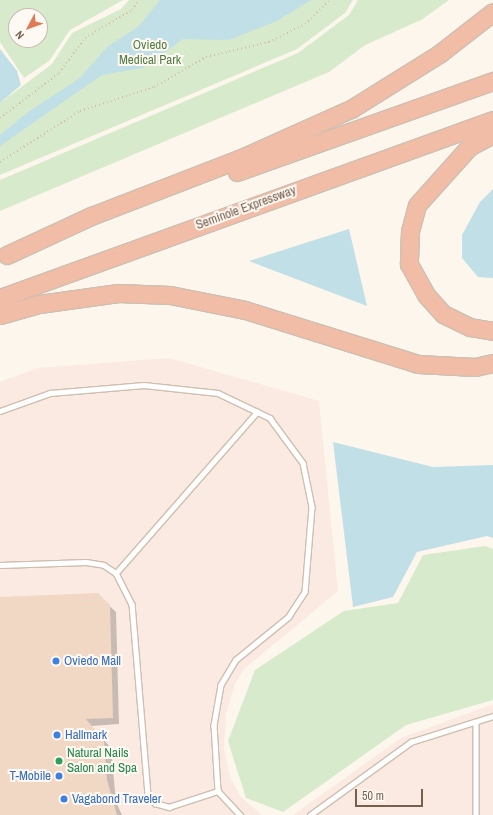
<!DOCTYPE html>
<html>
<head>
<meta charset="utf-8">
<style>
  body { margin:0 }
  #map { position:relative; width:493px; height:815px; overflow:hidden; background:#fcf6ed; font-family:"Archivo Narrow",sans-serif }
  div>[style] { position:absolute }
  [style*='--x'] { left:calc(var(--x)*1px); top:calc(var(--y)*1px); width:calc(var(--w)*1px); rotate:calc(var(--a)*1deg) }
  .commercial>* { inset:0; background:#fbeae1 }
  .green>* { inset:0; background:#d7eacb }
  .water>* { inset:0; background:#c1dfe6 }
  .shadow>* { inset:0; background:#0003 }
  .building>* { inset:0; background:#f0d8c5 }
  .path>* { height:1.5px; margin-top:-0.75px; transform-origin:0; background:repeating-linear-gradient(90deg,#d6bba8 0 1px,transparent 0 4px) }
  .roads { filter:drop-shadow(1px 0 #cebfb1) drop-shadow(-1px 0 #cebfb1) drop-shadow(0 1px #cebfb1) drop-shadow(0 -1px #cebfb1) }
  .service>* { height:4.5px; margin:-2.25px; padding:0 2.25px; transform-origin:2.25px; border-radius:2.25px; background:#fff }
  .motorway>* { height:17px; margin:-8.5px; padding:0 8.5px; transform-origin:8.5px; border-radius:8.5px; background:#f2bda7 }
  .dots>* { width:11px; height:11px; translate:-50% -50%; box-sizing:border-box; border:2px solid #fefaf3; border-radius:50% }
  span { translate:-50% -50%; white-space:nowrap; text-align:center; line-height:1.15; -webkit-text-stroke:4px #fefaf3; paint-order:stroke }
  .park-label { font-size:13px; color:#557c47 }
  .street-label { font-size:13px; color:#775f4f }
  .shop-label { font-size:13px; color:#366cbe }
  .left { translate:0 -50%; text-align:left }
  .right { translate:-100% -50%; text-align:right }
  .leisure-label { font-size:13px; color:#27864d }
  .north { position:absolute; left:8px; top:8px; width:40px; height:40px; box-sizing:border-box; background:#fefaf3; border:1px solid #c8bcb1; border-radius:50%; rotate:229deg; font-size:11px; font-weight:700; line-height:16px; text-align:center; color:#775f4f }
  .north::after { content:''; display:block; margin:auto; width:14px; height:18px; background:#df7a59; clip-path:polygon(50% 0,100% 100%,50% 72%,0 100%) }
  .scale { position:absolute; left:355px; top:789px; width:68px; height:18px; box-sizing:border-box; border:2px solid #775f4f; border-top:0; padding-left:5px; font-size:12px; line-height:14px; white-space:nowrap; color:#775f4f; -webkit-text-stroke:3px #fefaf3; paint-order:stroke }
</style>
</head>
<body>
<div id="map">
  <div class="commercial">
    <div style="clip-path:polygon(169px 358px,319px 401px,338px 591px,244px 669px,235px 684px,226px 714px,224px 748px,230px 777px,240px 796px,262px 815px,0 815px,0 382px,38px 368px)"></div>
    <div style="clip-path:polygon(493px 704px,493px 815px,293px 815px,401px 738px)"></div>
  </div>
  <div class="green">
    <div style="clip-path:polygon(evenodd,0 0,123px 0,70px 30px,49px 61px,24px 78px,0 42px,0 0,16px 16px,40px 16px,40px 40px,16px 40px,16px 16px)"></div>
    <div style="clip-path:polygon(129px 0,353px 0,345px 13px,297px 49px,0 175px,0 103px,52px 64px,72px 33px,121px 9px)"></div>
    <div style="clip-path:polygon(358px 0,449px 0,421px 20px,365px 45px,329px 72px,0 211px,0 180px,298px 53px,349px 15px)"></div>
    <div style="clip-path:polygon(485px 546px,493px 549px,493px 700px,406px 725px,283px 812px,246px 798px,228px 741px,255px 670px,344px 611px,398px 603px,423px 555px)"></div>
  </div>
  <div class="water">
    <div style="clip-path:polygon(160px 0,311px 0,277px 21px,229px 40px,183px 39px,143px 68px,102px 75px,0 146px,0 135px,28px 112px,80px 78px,107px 47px,139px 26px)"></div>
    <div style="clip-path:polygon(0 49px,17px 71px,21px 85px,0 103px)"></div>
    <div style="clip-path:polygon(493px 189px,493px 278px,478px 277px,462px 258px,462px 235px,480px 202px)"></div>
    <div style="clip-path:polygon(349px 229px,367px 306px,249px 261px)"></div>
    <div style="clip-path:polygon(333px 442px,433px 467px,493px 465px,493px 538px,487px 536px,417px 552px,393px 597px,353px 607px)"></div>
  </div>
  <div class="shadow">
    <div style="clip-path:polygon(97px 594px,116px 612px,119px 724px,91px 726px,111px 748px,116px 802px,122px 815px,0 815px,0 598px)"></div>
  </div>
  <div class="building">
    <div style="clip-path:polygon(98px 593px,110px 605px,113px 718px,86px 719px,104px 741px,107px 780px,117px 815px,0 815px,0 597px)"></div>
  </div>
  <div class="path">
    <div style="--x:0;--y:118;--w:74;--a:-37.3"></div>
    <div style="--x:59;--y:73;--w:44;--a:-53.4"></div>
    <div style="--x:85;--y:38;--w:55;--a:-30.8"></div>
    <div style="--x:132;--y:10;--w:12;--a:-55"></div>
    <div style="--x:0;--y:162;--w:95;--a:-32.5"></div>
    <div style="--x:80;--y:111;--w:78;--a:-18"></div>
    <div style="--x:154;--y:87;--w:60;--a:-30"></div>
    <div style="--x:206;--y:57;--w:65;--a:-13.4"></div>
    <div style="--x:269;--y:42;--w:40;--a:-26.6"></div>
    <div style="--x:305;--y:24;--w:35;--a:-44"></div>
  </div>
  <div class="roads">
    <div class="service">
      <div style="--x:0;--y:411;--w:53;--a:-19.8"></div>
      <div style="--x:50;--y:393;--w:94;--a:-4.9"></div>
      <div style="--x:144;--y:385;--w:74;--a:6.2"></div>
      <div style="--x:218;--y:393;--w:58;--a:25.7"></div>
      <div style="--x:270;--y:418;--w:56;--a:53.7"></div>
      <div style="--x:303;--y:463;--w:45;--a:78.4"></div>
      <div style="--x:312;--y:507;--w:85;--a:94.7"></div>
      <div style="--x:305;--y:592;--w:30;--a:123"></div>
      <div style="--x:289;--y:617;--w:68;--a:140.9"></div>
      <div style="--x:236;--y:660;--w:29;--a:121"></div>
      <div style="--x:221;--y:685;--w:41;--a:99.9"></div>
      <div style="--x:214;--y:725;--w:66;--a:86.5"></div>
      <div style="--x:218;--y:791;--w:33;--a:47"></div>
      <div style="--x:0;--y:565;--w:86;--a:-2"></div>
      <div style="--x:86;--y:562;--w:18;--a:9"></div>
      <div style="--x:104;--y:565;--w:14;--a:34"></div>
      <div style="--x:116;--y:573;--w:35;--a:63"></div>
      <div style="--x:132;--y:604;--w:192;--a:85.2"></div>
      <div style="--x:148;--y:795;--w:11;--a:49"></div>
      <div style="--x:155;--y:803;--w:15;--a:16"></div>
      <div style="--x:169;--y:807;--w:52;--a:-18.1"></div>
      <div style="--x:116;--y:573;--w:214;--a:-48.8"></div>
      <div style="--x:476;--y:722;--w:93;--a:90"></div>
      <div style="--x:310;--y:815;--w:125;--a:-35.9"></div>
      <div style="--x:411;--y:742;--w:86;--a:-17.6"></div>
    </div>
    <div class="motorway">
      <div style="--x:493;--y:134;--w:27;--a:152"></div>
      <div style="--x:469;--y:147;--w:78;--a:131.9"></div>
      <div style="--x:417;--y:205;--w:27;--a:105"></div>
      <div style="--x:410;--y:231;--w:33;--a:92"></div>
      <div style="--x:409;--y:264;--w:35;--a:61"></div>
      <div style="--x:426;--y:295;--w:25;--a:48"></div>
      <div style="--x:443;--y:314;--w:30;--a:26"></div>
      <div style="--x:470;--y:327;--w:23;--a:10"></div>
      <div style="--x:237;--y:172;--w:272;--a:-19.6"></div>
      <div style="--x:7;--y:255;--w:93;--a:-24.9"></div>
      <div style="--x:91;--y:216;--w:159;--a:-21.1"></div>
      <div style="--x:239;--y:159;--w:123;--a:-24.1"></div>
      <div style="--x:351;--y:109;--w:104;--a:-32"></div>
      <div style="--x:439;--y:54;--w:68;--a:-37.9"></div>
      <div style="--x:0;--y:298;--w:524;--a:-19.85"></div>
      <div style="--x:0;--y:315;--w:41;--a:-15.8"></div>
      <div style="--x:39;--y:304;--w:80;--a:-7.9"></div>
      <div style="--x:118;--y:293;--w:52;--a:2.2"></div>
      <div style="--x:170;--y:295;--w:76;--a:11.3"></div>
      <div style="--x:245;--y:310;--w:181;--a:17.3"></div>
      <div style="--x:418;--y:364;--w:57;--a:3"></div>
      <div style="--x:475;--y:367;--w:18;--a:-13"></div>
    </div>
  </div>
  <div class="dots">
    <div style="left:56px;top:661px;background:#3f7fe0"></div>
    <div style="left:57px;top:735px;background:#3f7fe0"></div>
    <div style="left:59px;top:761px;background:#2e9e5b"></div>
    <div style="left:59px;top:776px;background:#3f7fe0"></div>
    <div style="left:64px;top:799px;background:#3f7fe0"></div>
  </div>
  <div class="park-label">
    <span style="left:150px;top:53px">Oviedo<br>Medical Park</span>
  </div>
  <div class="street-label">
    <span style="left:246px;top:208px;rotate:-20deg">Seminole Expressway</span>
  </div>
  <div class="shop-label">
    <span class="left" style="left:64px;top:661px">Oviedo Mall</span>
    <span class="left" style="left:65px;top:735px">Hallmark</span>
    <span class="right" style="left:51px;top:776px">T-Mobile</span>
    <span class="left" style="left:72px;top:799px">Vagabond Traveler</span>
  </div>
  <div class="leisure-label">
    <span class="left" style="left:67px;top:761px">Natural Nails<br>Salon and Spa</span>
  </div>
  <div class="north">N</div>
  <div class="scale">50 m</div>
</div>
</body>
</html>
